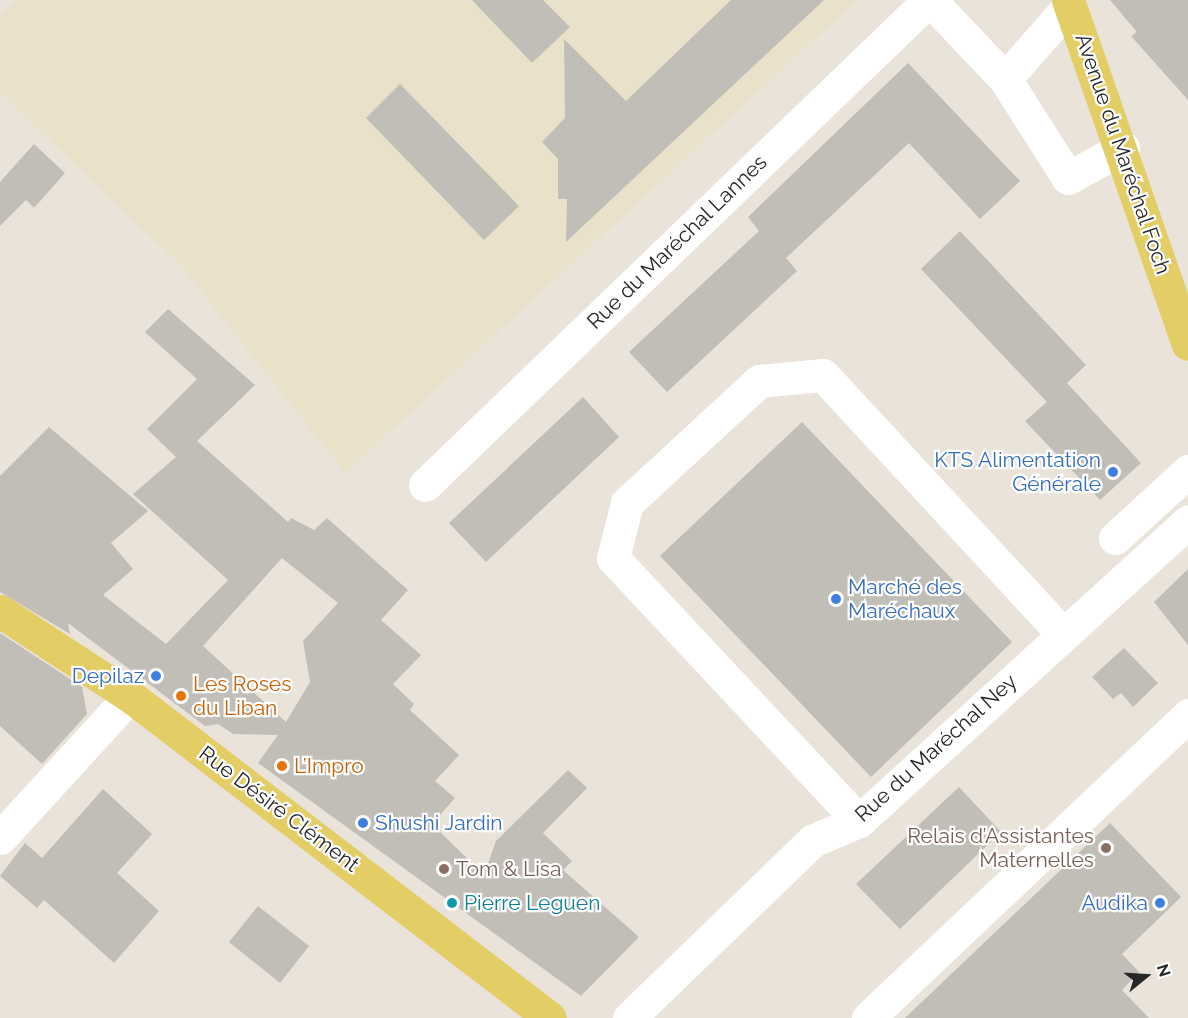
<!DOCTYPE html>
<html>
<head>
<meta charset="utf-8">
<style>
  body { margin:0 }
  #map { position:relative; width:1188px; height:1018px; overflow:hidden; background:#e9e3da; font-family:Raleway,sans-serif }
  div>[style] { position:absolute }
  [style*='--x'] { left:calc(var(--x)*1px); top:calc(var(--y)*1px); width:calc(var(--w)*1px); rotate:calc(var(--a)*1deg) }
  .education>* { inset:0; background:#e9e1ca }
  .building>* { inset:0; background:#c1bdb7 }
  .minor>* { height:33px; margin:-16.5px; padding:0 16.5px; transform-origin:16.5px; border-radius:16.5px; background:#fff }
  .major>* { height:33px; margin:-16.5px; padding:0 16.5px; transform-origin:16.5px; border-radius:16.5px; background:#e3cd65 }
  .dots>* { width:16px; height:16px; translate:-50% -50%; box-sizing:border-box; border:3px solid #fff; border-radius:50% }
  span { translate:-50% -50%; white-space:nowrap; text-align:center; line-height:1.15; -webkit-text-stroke:4.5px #fff; paint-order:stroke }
  .street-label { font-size:21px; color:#272727 }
  .shop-label { font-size:21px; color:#366cbe }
  .right { translate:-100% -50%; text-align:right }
  .left { translate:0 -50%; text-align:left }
  .food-label { font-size:21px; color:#c56008 }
  .education-label { font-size:21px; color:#785e54 }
  .culture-label { font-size:21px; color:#0d838f }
  .north { position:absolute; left:1116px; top:946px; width:60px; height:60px; -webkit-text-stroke:4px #fff; paint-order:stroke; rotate:72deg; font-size:16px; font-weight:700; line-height:24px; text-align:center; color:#272727 }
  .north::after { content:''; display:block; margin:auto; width:21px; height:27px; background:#272727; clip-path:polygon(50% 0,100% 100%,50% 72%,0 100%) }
</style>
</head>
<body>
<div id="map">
  <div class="education">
    <div style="clip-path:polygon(17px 0,857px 0,345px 473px,182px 267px,0 92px,0 16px)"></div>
  </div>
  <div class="building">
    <div style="clip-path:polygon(472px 0,543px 0,570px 27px,532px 63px)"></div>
    <div style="clip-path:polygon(731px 0,824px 0,566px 242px,567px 199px,558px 199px,558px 159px,542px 142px,565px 118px,564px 39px,626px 101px)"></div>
    <div style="clip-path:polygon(1110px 0,1188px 0,1188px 100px,1131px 36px,1137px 32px)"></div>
    <div style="clip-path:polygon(908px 63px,1020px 181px,980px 219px,909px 143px,786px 258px,797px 271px,667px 392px,629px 352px,759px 231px,748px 217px)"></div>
    <div style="clip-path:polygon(400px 84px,519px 206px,484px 240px,366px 118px)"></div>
    <div style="clip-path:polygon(34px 144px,65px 173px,34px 208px,26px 200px,0 226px,0 182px)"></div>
    <div style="clip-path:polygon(960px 231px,1086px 365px,1067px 383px,1141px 463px,1100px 500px,1025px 421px,1047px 402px,921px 269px)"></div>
    <div style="clip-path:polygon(evenodd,168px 309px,255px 385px,197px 441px,288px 522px,291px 518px,314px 530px,327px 518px,408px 590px,381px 620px,421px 655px,393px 684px,414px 704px,410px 710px,459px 755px,435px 781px,455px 798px,432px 824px,484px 875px,496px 841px,568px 770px,587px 788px,543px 833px,572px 861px,563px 870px,639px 937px,581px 996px,258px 763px,278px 735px,233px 734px,218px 724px,205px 726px,68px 623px,70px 634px,0 592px,0 476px,49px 427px,148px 511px,111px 543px,133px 569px,103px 595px,166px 644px,228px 580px,133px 494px,176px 457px,147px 429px,197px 379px,145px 332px,168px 309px,282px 558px,338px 603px,303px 641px,310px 682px,286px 722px,203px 646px,282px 558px)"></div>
    <div style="clip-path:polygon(583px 397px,619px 437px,486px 562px,449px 523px)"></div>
    <div style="clip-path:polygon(802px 422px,1012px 642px,871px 777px,660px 556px)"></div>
    <div style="clip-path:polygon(1188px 569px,1188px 645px,1154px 602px)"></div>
    <div style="clip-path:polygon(0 633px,82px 687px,87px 714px,42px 764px,0 726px)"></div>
    <div style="clip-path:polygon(1124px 648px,1158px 683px,1133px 707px,1121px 693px,1113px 699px,1092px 677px)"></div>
    <div style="clip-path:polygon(959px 787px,1001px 832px,900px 929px,856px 884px)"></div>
    <div style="clip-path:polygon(103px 789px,152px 834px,117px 873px,159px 911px,114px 963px,44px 900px,37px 908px,0 876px,25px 843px,42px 858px)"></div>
    <div style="clip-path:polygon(1110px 823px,1181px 897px,1122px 954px,1139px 972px,1122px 990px,1149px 1018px,905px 1018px)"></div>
    <div style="clip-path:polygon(258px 906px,309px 946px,280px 983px,229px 942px)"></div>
  </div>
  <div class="minor">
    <div style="--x:930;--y:0;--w:109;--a:46.5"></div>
    <div style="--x:1070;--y:5;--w:98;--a:131.3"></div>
    <div style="--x:1005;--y:79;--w:117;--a:57.5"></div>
    <div style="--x:1068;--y:178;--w:63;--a:-28.6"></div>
    <div style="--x:425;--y:485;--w:699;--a:-43.9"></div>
    <div style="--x:1115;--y:538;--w:99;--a:-42.5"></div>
    <div style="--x:859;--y:821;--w:360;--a:-133.1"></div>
    <div style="--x:613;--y:558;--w:57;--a:-75.7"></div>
    <div style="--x:627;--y:503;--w:180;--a:-42.7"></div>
    <div style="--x:759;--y:381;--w:64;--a:-5.4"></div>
    <div style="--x:823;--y:375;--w:353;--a:47.2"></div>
    <div style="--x:0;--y:838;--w:193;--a:-47.5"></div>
    <div style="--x:629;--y:1018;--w:255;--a:-44"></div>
    <div style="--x:812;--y:841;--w:51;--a:-23.1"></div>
    <div style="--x:859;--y:821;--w:445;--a:-42.3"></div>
    <div style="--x:868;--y:1018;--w:441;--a:-43.4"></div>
  </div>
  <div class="major">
    <div style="--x:1068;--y:0;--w:364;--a:70.8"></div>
    <div style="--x:0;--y:611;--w:155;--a:33.2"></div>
    <div style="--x:130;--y:696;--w:529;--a:37.48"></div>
  </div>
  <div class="dots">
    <div style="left:1113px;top:472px;background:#3f7fe0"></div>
    <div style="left:836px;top:599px;background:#3f7fe0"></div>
    <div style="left:156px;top:676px;background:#3f7fe0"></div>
    <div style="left:181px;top:696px;background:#e8710a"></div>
    <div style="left:282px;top:766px;background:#e8710a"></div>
    <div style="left:363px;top:823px;background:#3f7fe0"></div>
    <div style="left:1106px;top:848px;background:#8d6e63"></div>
    <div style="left:444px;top:869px;background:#8d6e63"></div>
    <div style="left:452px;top:903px;background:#0f9aa8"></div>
    <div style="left:1160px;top:903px;background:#3f7fe0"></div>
  </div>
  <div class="street-label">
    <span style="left:1123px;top:154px;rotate:71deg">Avenue du Maréchal Foch</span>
    <span style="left:677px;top:242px;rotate:-44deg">Rue du Maréchal Lannes</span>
    <span style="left:936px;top:748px;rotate:-42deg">Rue du Maréchal Ney</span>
    <span style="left:279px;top:809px;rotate:37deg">Rue Désiré Clément</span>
  </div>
  <div class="shop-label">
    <span class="right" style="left:1101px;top:472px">KTS Alimentation<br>Générale</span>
    <span class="left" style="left:848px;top:599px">Marché des<br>Maréchaux</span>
    <span class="right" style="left:144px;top:676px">Depilaz</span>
    <span class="left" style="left:375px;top:823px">Shushi Jardin</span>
    <span class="right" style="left:1148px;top:903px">Audika</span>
  </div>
  <div class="food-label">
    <span class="left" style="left:193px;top:696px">Les Roses<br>du Liban</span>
    <span class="left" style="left:294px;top:766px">L’Impro</span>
  </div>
  <div class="education-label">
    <span class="right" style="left:1094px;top:848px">Relais d’Assistantes<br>Maternelles</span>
    <span class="left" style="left:456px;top:869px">Tom &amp; Lisa</span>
  </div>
  <div class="culture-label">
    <span class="left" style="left:464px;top:903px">Pierre Leguen</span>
  </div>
  <div class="north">N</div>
</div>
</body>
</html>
